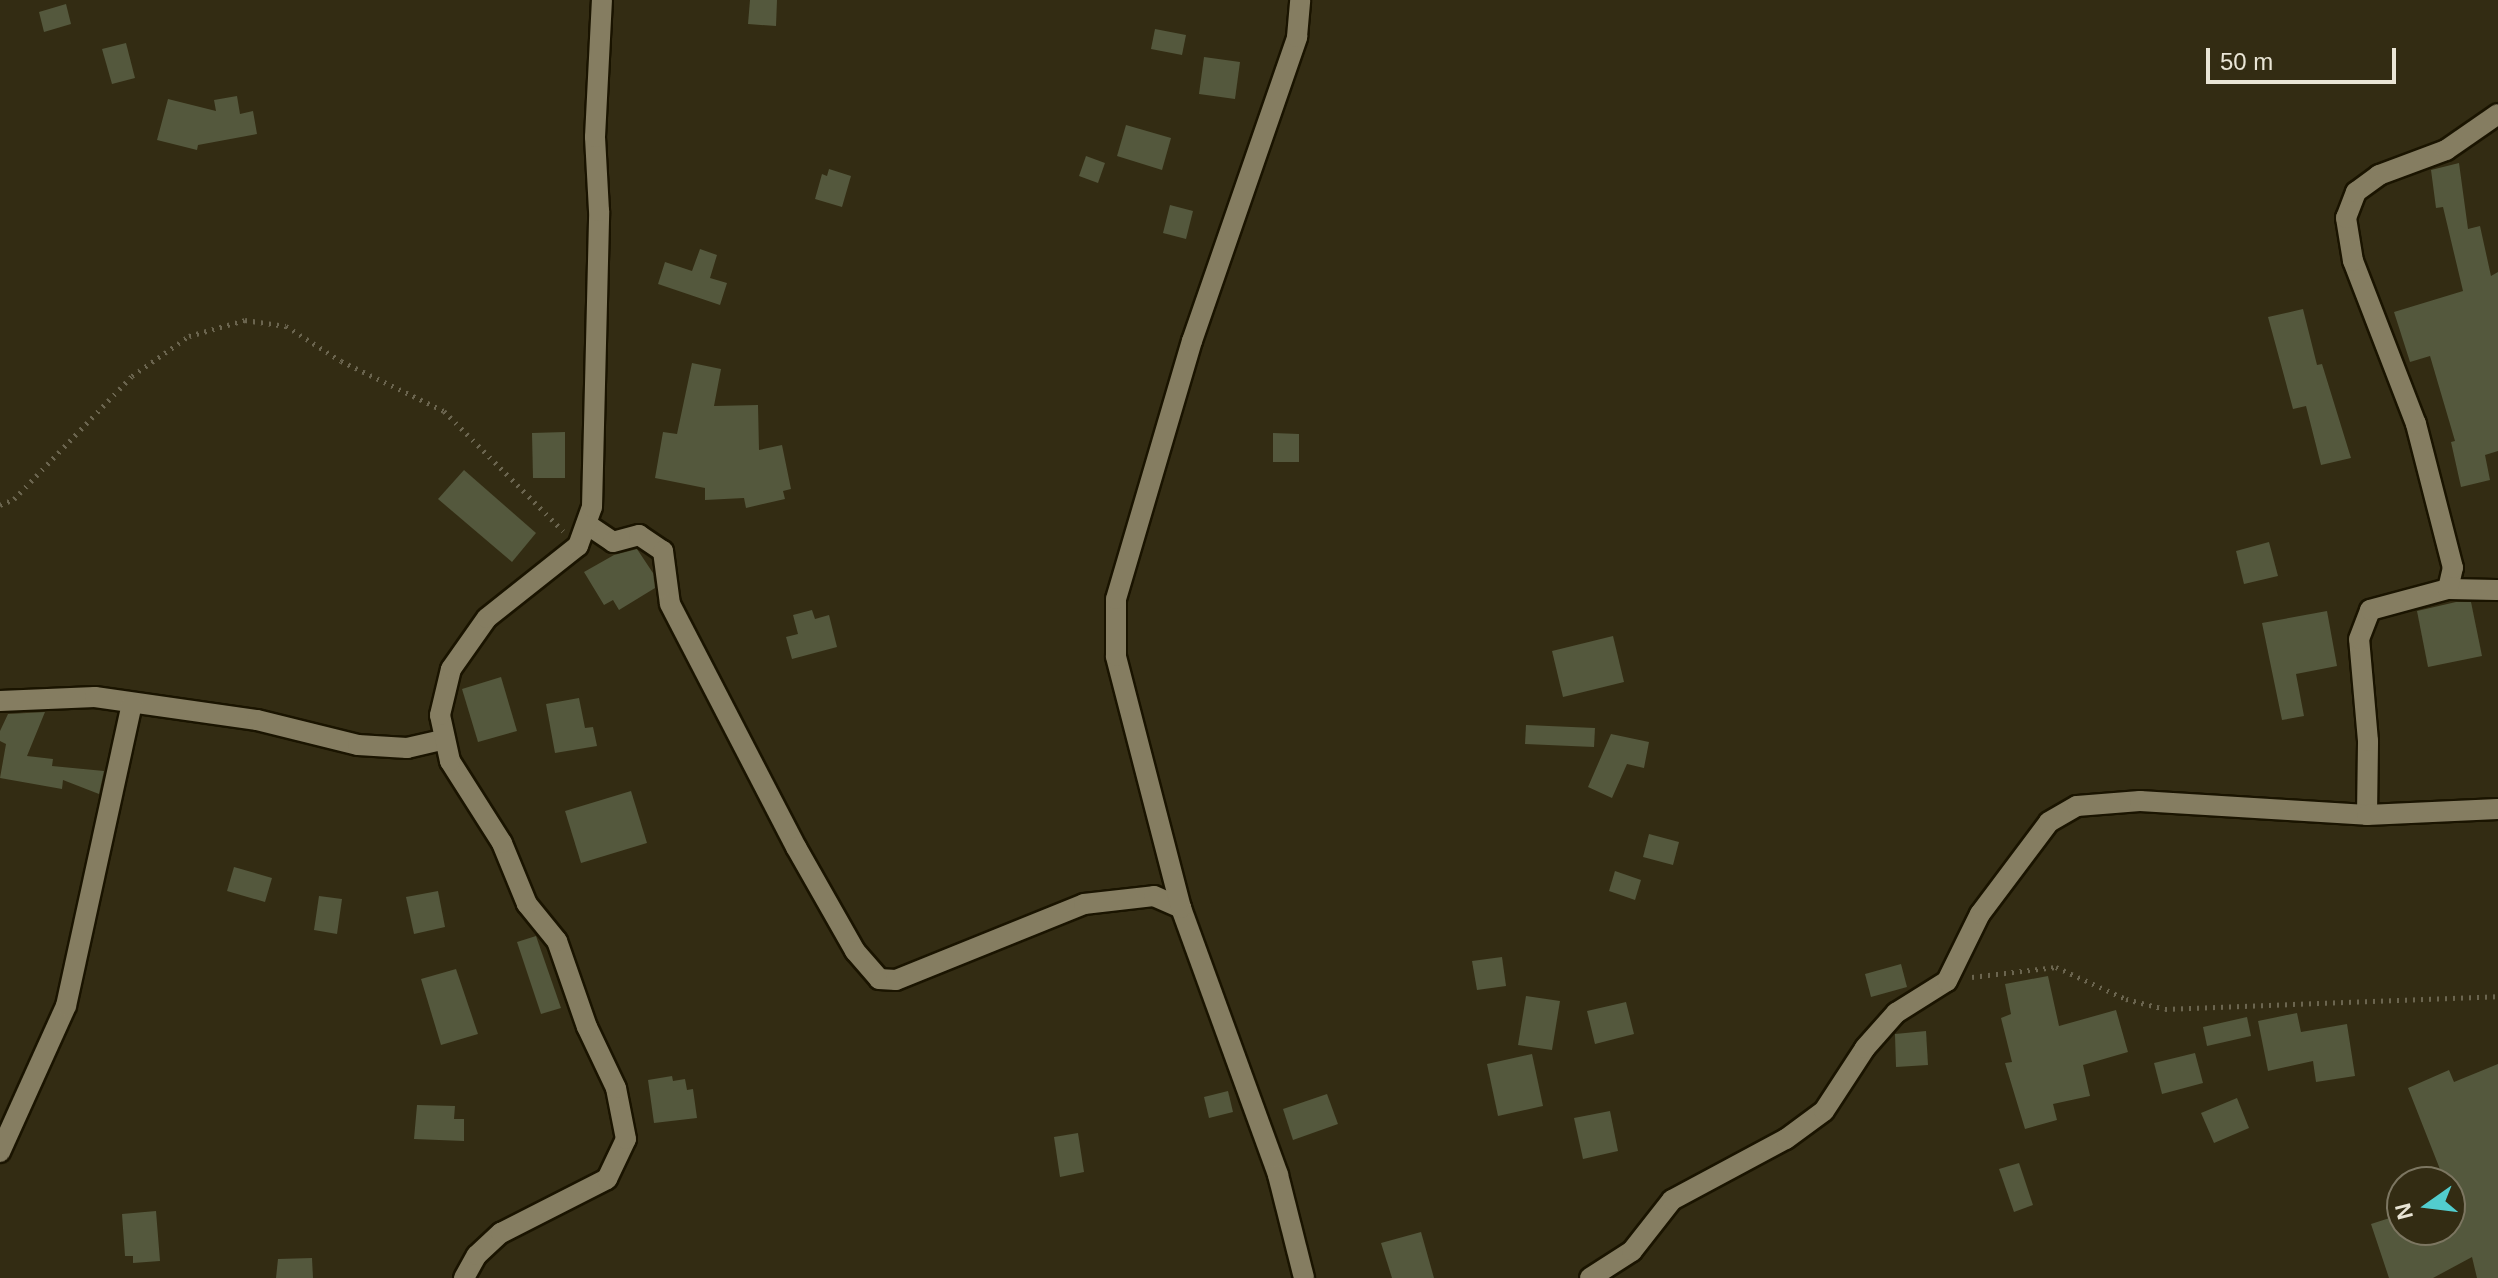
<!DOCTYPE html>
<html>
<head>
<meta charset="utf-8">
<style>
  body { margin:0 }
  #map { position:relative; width:2498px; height:1278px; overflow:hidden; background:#332c13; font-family:Helvetica,sans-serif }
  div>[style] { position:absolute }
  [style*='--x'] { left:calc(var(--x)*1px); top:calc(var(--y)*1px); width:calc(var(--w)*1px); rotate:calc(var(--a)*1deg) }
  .building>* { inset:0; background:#54583d }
  .path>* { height:5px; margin-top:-2.5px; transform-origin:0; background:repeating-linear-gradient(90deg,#6b654f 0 2px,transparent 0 8px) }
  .roads { filter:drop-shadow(2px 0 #1a1400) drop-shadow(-2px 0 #1a1400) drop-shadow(0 2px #1a1400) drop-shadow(0 -2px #1a1400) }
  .minor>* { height:20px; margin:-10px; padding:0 10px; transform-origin:10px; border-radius:10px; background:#857d61 }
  span { translate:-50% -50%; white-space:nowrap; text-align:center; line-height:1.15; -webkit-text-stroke:8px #332c13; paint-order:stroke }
  .north { position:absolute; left:2386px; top:1166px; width:80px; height:80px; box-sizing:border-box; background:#332c13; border:2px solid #7c7661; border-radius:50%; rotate:256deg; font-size:22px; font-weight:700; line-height:32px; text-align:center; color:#e9e5d6 }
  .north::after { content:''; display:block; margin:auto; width:28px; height:36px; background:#52cdce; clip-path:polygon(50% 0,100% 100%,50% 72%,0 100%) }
  .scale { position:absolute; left:2206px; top:48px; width:190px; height:36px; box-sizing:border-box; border:4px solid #e9e5d6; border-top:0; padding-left:10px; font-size:24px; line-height:28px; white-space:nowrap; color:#e9e5d6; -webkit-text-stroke:6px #332c13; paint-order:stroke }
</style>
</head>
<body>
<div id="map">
  <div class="building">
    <div style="clip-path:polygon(750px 0,777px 0,776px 26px,748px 24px)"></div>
    <div style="clip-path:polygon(66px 4px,71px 24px,44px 32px,39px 12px)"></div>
    <div style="clip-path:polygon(1155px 29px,1186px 35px,1182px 55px,1151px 49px)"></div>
    <div style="clip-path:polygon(126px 43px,135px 78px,112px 84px,102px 49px)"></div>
    <div style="clip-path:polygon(1204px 57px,1240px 62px,1235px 99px,1199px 94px)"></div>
    <div style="clip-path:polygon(237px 96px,240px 114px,253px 111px,257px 134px,198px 145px,197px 150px,157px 140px,168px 99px,216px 111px,214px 100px)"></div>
    <div style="clip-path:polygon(1126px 125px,1171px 138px,1162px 170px,1117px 156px)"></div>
    <div style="clip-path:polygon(1086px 156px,1105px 163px,1098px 183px,1079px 176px)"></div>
    <div style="clip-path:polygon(2459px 163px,2468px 229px,2480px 226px,2491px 276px,2498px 272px,2498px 451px,2485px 455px,2490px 480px,2461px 487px,2451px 442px,2455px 441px,2430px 356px,2410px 362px,2394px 312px,2463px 291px,2443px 207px,2436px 208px,2431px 170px)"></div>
    <div style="clip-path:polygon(829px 169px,851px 176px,842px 207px,815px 199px,822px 174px,827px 176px)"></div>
    <div style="clip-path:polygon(1170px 205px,1193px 211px,1186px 239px,1163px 233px)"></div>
    <div style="clip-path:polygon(700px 249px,717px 255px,710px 278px,727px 283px,720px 305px,658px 284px,665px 262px,692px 271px)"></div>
    <div style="clip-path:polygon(2303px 309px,2317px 365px,2322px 364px,2351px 458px,2321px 465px,2306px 406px,2293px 409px,2268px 317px)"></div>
    <div style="clip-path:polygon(692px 363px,721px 369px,714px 406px,758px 405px,759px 450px,782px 445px,791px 489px,783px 491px,785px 499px,746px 508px,744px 498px,705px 500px,705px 488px,655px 478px,663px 432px,677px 434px)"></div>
    <div style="clip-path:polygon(565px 432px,565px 478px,533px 478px,532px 433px)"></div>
    <div style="clip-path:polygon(1273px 433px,1299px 434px,1299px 462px,1273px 462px)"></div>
    <div style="clip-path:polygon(464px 470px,536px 533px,512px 562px,438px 499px)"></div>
    <div style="clip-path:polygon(2269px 542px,2278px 576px,2244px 584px,2236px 551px)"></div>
    <div style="clip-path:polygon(637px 549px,653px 573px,655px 588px,619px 610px,613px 600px,604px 605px,584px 572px,614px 555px)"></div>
    <div style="clip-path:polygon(2456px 602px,2471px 602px,2482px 656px,2428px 667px,2417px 611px)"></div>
    <div style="clip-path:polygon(812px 610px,815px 619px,829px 615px,837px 647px,792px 659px,786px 637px,798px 634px,793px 615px)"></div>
    <div style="clip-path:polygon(2327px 611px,2337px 666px,2296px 674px,2304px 716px,2282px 720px,2262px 623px)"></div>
    <div style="clip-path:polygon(1613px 636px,1624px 682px,1563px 697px,1552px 651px)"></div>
    <div style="clip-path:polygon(501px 677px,517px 731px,478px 742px,462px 689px)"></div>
    <div style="clip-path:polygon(579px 698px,585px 728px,593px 727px,597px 746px,555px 753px,546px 704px)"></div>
    <div style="clip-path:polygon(45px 712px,27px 756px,53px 759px,52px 766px,104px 771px,99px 794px,63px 780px,62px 789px,0 778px,6px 744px,0 741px,0 731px,8px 714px)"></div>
    <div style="clip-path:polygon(1526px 725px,1595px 728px,1594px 747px,1525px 744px)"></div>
    <div style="clip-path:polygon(1611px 734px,1649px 742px,1644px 768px,1627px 764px,1612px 798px,1588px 787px)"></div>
    <div style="clip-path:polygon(631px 791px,647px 843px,581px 863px,565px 811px)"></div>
    <div style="clip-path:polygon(1649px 834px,1679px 842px,1673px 865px,1643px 857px)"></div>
    <div style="clip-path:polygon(234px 867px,272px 878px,265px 902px,227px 891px)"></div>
    <div style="clip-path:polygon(1615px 871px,1641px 880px,1635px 900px,1609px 891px)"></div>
    <div style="clip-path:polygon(438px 891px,445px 927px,414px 934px,406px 897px)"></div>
    <div style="clip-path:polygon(319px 896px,342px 899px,337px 934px,314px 930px)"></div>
    <div style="clip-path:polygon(536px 936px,561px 1008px,541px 1014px,517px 942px)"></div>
    <div style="clip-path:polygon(1502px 957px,1506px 986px,1477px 990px,1472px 961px)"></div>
    <div style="clip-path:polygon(1901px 964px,1907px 987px,1871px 997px,1865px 974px)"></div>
    <div style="clip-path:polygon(456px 969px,478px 1034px,441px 1045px,421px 979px)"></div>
    <div style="clip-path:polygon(2048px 976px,2059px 1026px,2116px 1010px,2128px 1052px,2083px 1065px,2090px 1096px,2053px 1104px,2057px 1120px,2025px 1129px,2005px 1063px,2012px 1062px,2001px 1018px,2011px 1014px,2005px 984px)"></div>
    <div style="clip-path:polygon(1526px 996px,1560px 1001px,1552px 1050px,1518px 1045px)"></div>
    <div style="clip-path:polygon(1626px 1002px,1634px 1034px,1595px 1044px,1587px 1011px)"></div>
    <div style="clip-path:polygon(2297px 1013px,2301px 1032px,2347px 1024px,2355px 1076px,2316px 1082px,2313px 1061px,2268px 1071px,2258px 1021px)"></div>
    <div style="clip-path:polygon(2247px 1017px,2251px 1036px,2207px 1046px,2203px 1027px)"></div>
    <div style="clip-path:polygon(1926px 1031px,1928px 1065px,1896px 1067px,1895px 1034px)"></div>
    <div style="clip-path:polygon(2195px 1053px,2203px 1083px,2162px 1094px,2154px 1063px)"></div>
    <div style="clip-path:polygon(1532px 1054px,1543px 1106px,1498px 1116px,1487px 1064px)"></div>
    <div style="clip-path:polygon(2498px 1064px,2498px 1278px,2477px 1278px,2472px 1257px,2433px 1278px,2389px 1278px,2371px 1224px,2402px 1214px,2402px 1230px,2417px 1230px,2420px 1240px,2450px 1230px,2450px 1223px,2459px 1218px,2450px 1182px,2445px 1182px,2408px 1088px,2449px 1070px,2454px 1082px)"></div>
    <div style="clip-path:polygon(672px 1076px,673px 1081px,685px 1079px,687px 1090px,693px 1089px,697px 1118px,654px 1123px,648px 1080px)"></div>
    <div style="clip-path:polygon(1228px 1091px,1233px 1112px,1209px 1118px,1204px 1097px)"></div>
    <div style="clip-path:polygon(1327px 1094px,1338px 1124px,1293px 1140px,1283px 1109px)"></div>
    <div style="clip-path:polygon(2237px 1098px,2249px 1128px,2214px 1143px,2201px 1113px)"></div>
    <div style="clip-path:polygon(417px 1105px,455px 1106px,454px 1119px,464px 1119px,464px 1141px,414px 1139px)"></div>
    <div style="clip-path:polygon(1610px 1111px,1618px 1151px,1583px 1159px,1574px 1118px)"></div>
    <div style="clip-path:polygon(1078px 1133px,1084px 1172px,1060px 1177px,1054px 1137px)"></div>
    <div style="clip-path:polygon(2019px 1163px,2033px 1205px,2014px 1212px,1999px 1169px)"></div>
    <div style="clip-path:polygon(156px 1211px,160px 1261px,133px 1263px,133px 1256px,125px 1256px,122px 1214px)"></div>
    <div style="clip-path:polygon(1421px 1232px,1434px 1278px,1392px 1278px,1381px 1243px)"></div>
    <div style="clip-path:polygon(312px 1258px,313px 1278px,276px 1278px,278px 1259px)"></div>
  </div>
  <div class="path">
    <div style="--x:0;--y:505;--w:15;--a:-23"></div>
    <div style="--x:14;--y:499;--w:170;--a:-46.2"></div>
    <div style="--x:132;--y:376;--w:70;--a:-35.1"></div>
    <div style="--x:189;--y:336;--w:58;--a:-15.9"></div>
    <div style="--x:245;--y:320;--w:41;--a:8.3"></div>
    <div style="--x:286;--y:326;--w:65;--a:32.5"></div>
    <div style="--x:341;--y:361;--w:114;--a:25.9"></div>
    <div style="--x:444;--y:411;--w:169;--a:45.2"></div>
    <div style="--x:1972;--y:977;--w:85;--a:-6.8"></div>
    <div style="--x:2056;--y:967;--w:77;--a:24.6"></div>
    <div style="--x:2126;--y:999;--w:40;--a:14.4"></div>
    <div style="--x:2165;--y:1009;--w:333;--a:-2.2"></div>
  </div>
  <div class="roads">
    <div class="minor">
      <div style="--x:588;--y:525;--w:30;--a:34"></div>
      <div style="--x:613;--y:542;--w:27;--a:-15"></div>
      <div style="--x:639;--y:535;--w:29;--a:34"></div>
      <div style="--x:663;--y:551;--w:53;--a:82.5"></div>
      <div style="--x:670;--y:604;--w:274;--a:62.6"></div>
      <div style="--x:796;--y:847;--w:120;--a:60.4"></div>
      <div style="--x:855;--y:951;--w:37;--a:49"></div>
      <div style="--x:879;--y:979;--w:17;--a:3"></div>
      <div style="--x:896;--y:980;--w:203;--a:-22"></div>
      <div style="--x:1084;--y:904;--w:70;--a:-6.5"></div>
      <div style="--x:1154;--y:896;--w:30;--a:24"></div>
      <div style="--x:1181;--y:908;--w:284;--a:70"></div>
      <div style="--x:1278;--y:1175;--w:106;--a:75.8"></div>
      <div style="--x:2448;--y:589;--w:50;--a:1.1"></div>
      <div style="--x:0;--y:701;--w:95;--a:-2.4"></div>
      <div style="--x:95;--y:697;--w:164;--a:8.1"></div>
      <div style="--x:257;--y:720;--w:104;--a:13.9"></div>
      <div style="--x:358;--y:745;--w:49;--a:3.5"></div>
      <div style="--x:407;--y:748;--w:35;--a:-13"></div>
      <div style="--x:2367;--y:815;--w:74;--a:-89.2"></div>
      <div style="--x:2368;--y:741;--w:102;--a:-95"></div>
      <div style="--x:2359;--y:639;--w:31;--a:-69"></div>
      <div style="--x:2370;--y:610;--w:81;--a:-15.1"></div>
      <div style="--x:2448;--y:589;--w:22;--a:-77"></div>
      <div style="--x:2453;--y:568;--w:149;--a:-104.4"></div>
      <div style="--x:2416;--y:424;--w:175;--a:-111.1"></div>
      <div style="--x:2353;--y:261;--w:44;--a:-99.2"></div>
      <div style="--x:2346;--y:218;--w:28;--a:-69"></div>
      <div style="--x:2356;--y:192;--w:29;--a:-36"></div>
      <div style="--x:2379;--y:175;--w:72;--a:-20.5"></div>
      <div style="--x:2446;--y:150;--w:63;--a:-34.7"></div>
      <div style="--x:1181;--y:908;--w:260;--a:-104.5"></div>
      <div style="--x:1116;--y:656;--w:57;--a:-90"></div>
      <div style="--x:1116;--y:599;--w:269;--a:-73.6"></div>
      <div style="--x:1192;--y:341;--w:322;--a:-70.9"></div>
      <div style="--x:1297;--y:37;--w:37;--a:-85"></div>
      <div style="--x:0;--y:1152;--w:160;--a:-65.7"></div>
      <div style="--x:66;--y:1006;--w:309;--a:-77.7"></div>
      <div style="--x:464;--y:1278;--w:26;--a:-61"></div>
      <div style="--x:477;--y:1255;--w:33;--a:-43"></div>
      <div style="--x:501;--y:1233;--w:119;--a:-27"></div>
      <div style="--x:607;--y:1179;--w:44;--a:-64.6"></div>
      <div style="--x:626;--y:1139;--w:52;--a:-101.1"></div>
      <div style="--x:616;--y:1088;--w:68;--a:-115.4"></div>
      <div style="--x:587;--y:1027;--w:91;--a:-109.2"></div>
      <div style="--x:557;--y:941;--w:48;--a:-129"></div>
      <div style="--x:527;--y:904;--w:66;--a:-112.3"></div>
      <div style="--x:502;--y:843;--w:97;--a:-122.4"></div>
      <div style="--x:450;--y:761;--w:47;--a:-102.3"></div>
      <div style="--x:440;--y:715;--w:47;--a:-76.6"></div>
      <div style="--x:451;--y:669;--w:62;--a:-54.8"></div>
      <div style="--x:487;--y:618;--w:116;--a:-38.4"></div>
      <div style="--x:578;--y:546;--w:41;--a:-70.3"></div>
      <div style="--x:592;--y:507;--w:296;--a:-88.6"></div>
      <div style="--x:599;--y:211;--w:74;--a:-93.1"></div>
      <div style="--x:595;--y:137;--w:137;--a:-87.1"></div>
      <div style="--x:1590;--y:1278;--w:50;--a:-32.7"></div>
      <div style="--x:1632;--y:1251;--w:65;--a:-51.9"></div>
      <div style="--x:1672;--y:1200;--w:129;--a:-28.2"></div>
      <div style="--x:1786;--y:1139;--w:47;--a:-36.4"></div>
      <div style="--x:1824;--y:1111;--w:75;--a:-56.9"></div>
      <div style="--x:1865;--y:1048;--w:47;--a:-48.5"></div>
      <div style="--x:1896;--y:1013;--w:60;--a:-32.1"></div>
      <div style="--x:1947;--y:981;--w:75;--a:-63.8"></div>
      <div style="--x:1980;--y:914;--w:115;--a:-53.1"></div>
      <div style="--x:2049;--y:822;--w:32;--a:-30"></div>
      <div style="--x:2077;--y:806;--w:63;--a:-4.5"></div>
      <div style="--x:2140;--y:801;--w:227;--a:3.5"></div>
      <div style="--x:2367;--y:815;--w:131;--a:-2.6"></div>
    </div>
  </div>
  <div class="north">N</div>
  <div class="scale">50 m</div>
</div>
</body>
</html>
